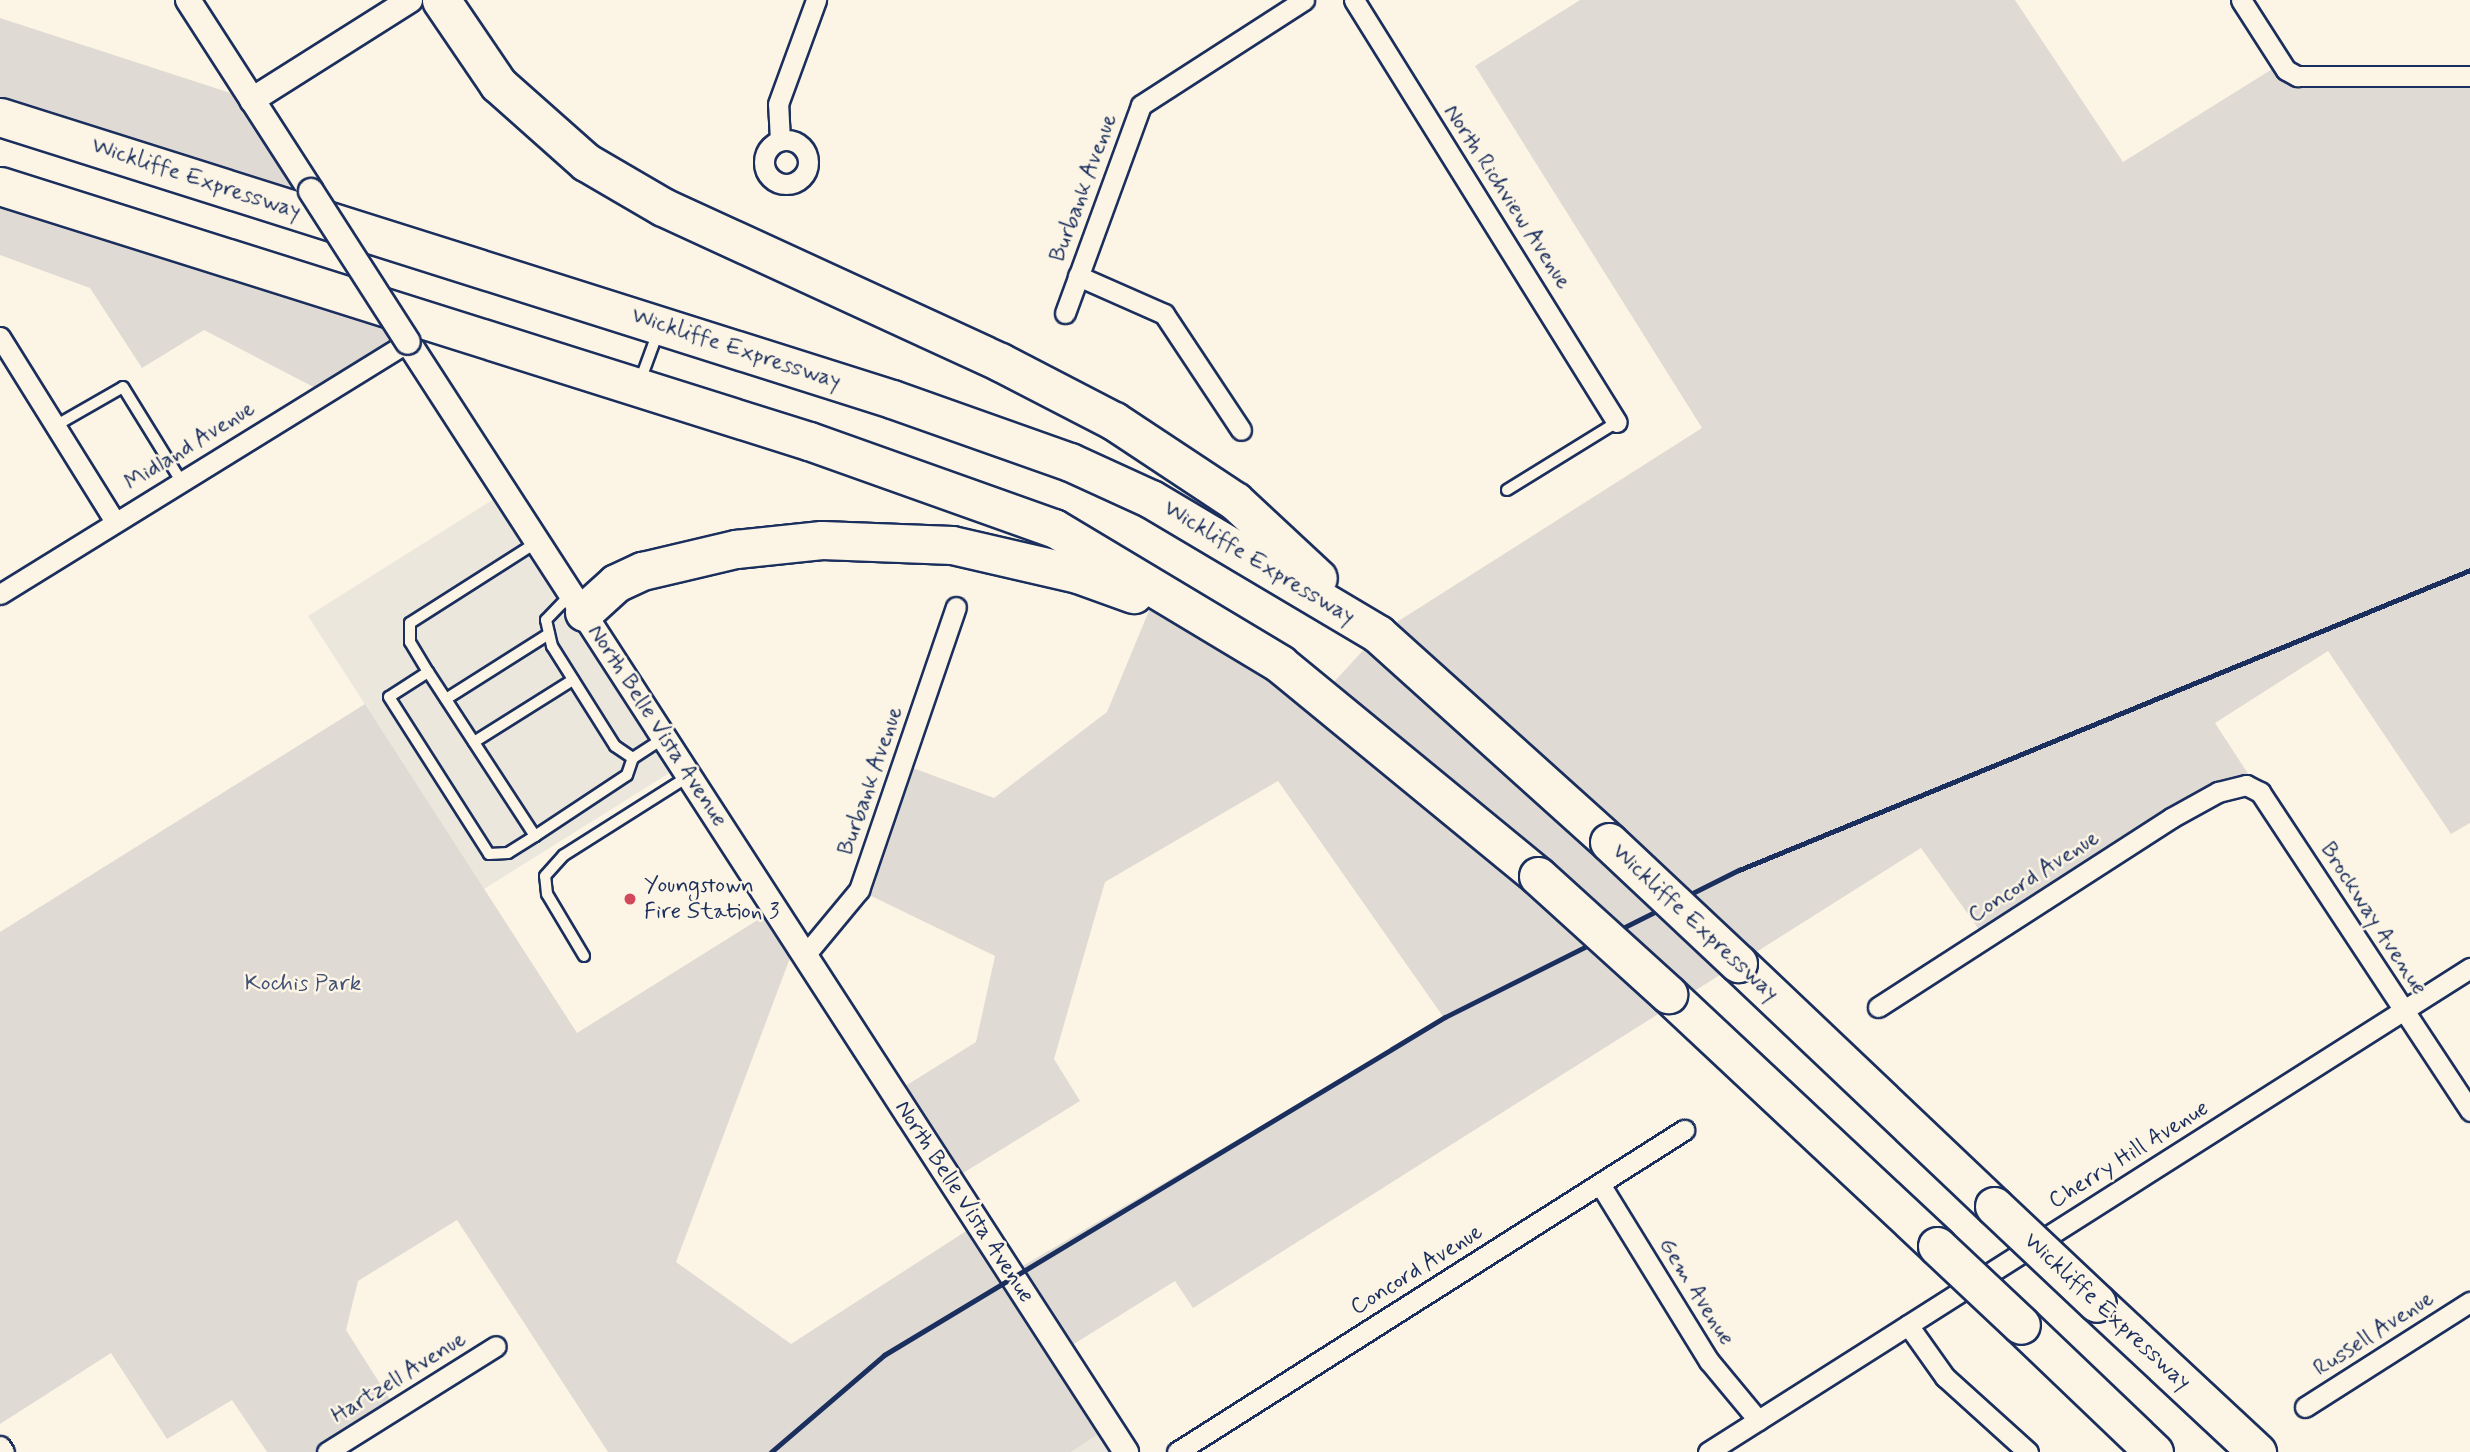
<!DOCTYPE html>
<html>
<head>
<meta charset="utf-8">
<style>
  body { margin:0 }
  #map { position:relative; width:2470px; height:1452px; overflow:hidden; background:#fcf5e5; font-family:Mynerve,sans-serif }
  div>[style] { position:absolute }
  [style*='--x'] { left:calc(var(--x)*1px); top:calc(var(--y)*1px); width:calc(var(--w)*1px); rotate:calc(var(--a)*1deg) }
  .built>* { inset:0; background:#ece7dc }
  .green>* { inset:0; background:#dfdbd4 }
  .roads { filter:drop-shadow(2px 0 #1b2f5e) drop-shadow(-2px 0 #1b2f5e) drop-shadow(0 2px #1b2f5e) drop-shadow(0 -2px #1b2f5e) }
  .service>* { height:10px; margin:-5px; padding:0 5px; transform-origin:5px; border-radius:5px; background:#fcf5e5 }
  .minor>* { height:19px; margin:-9.5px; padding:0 9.5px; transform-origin:9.5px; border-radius:9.5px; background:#fcf5e5 }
  .minor>.ring { margin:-9.5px; padding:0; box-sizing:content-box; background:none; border:19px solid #fcf5e5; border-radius:50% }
  .tertiary>* { height:24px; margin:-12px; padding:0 12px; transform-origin:12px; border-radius:12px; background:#fcf5e5 }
  .motorway>* { height:37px; margin:-18.5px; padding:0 18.5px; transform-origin:18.5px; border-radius:18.5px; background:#fcf5e5 }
  .rail>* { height:5px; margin:-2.5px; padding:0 2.5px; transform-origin:2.5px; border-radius:2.5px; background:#1b2f5e }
  .bridges { filter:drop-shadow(2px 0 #1b2f5e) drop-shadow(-2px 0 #1b2f5e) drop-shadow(0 2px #1b2f5e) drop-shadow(0 -2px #1b2f5e) }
  .tertiary-bridge>* { height:24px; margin:-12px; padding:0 12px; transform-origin:12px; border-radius:12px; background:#fcf5e5 }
  .motorway-bridge>* { height:37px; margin:-18.5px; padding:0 18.5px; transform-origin:18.5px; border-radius:18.5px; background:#fcf5e5 }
  .dots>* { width:19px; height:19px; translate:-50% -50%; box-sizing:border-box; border:4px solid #fcf5e5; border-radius:50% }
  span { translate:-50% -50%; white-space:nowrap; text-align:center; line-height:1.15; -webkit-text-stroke:5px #fcf5e5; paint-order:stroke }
  .street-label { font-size:23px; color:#1b2f5e }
  .poi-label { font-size:23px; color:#1b2f5e }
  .left { translate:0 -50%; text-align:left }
  .park-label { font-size:23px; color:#425176 }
</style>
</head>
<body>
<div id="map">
  <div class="built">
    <div style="clip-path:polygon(505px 492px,682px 765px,484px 889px,308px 616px)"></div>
    <div style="clip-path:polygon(1109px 1427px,1126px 1452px,1071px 1452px)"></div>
  </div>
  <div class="green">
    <div style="clip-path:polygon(1580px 0,2015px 0,2123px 162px,2282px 63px,2286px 70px,2470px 76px,2470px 823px,2451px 834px,2328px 651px,2215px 723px,2260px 792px,2246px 785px,1985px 938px,1921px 848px,1193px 1308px,1175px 1281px,1061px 1352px,1109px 1427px,1071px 1452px,608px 1452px,457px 1220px,358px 1281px,346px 1330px,396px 1409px,327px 1452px,267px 1452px,232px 1400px,167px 1439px,111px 1353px,0 1424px,0 932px,365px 704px,577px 1033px,775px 909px,796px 942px,676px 1262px,791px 1344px,977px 1224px,1011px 1273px,1444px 1018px,1278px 781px,1105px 882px,1054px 1059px,1080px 1101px,950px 1181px,894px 1093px,976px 1042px,995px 956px,859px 890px,902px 764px,994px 798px,1107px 712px,1153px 601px,1322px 695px,1378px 634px,1702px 428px,1475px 66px)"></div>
    <div style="clip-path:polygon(0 18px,252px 100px,331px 222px,0 117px)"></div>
    <div style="clip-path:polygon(0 186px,389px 309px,408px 342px,323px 392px,204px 330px,142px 368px,90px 288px,0 255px)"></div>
  </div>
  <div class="roads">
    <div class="service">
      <div style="--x:640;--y:381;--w:52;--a:-69.8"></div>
      <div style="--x:55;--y:426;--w:78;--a:-29.8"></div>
      <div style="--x:123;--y:387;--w:110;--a:58.3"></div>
      <div style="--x:1507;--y:490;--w:129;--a:-31.7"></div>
      <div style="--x:571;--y:594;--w:36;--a:134"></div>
      <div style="--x:546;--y:620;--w:27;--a:77"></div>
      <div style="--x:552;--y:646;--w:118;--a:57.8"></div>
      <div style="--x:615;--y:746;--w:22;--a:34"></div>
      <div style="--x:428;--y:672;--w:35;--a:-121"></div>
      <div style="--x:410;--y:642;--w:19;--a:-90"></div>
      <div style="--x:410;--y:623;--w:151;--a:-32.5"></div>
      <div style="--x:446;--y:699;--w:122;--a:-32.3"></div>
      <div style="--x:474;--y:742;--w:117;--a:-32.1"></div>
      <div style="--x:535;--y:836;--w:196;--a:-123.1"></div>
      <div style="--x:428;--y:672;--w:46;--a:147.3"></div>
      <div style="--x:389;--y:697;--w:186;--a:57.5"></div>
      <div style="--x:489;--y:854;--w:19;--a:-3"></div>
      <div style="--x:508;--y:853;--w:32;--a:-32"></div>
      <div style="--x:535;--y:836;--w:110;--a:-33.5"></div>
      <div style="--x:627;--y:775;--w:18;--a:-71"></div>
      <div style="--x:633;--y:758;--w:37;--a:-33"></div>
      <div style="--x:584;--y:956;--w:72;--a:-120.8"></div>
      <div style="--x:547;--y:894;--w:18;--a:-96"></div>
      <div style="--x:545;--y:876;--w:28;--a:-48"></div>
      <div style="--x:564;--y:855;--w:148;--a:-32.3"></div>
    </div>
    <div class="minor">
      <div style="--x:1354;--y:0;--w:497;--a:58.1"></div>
      <div style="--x:2241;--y:0;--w:83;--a:57.3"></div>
      <div style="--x:2286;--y:70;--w:13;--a:29"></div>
      <div style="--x:2297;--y:76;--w:173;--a:0"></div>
      <div class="ring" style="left:764px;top:140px;width:25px;height:25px"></div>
      <div style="--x:780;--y:140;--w:36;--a:-93"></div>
      <div style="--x:778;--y:104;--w:111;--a:-69.9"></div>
      <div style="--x:1078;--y:276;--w:94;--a:23.8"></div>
      <div style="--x:1164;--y:314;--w:139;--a:56.4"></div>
      <div style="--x:1065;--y:313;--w:221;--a:-69.9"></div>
      <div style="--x:1141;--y:105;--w:194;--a:-32.8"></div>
      <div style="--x:0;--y:337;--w:218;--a:58.1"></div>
      <div style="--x:0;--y:594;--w:480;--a:-31.7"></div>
      <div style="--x:805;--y:955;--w:85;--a:-50.3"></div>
      <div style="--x:859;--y:890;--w:299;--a:-71.1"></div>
      <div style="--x:1878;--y:1007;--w:349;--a:-32.8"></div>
      <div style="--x:2171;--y:818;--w:54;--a:-29"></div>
      <div style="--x:2218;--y:792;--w:29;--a:-14"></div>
      <div style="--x:2246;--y:785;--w:16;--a:27"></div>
      <div style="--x:2260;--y:792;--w:382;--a:56.6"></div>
      <div style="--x:1600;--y:1184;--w:208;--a:58.4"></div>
      <div style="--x:1709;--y:1361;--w:77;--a:50.3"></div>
      <div style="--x:1908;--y:1325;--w:64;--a:54.6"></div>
      <div style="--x:1945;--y:1377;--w:112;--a:42.1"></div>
      <div style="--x:2305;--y:1407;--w:196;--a:-32.5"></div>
      <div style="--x:0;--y:1446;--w:7;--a:56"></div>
      <div style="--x:327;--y:1452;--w:199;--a:-32.1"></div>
      <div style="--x:1177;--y:1452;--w:601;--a:-32.42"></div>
      <div style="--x:1708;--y:1452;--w:903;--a:-32.42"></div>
    </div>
    <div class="tertiary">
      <div style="--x:188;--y:0;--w:227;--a:57.2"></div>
      <div style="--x:252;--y:100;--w:187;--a:-32.3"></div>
      <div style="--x:408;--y:342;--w:1322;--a:57.1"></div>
    </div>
    <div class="motorway">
      <div style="--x:441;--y:0;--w:102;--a:55.8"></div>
      <div style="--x:498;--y:84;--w:118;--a:41.6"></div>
      <div style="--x:586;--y:162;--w:89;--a:30.3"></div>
      <div style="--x:663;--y:207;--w:371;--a:24.7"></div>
      <div style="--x:1000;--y:362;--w:128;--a:27.4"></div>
      <div style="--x:1114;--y:421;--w:145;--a:33.5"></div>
      <div style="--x:1235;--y:501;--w:113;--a:42.9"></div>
      <div style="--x:0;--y:117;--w:936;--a:17.54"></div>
      <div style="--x:892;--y:399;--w:189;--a:19.5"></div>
      <div style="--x:1070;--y:462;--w:89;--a:24.6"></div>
      <div style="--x:1151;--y:499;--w:264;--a:30.7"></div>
      <div style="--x:1378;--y:634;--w:311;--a:42"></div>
      <div style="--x:0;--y:186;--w:848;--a:17.5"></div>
      <div style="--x:809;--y:441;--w:260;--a:19.6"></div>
      <div style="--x:1054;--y:528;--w:264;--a:31"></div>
      <div style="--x:1280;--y:664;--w:334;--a:39.4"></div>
      <div style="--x:584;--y:612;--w:43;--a:-42.2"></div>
      <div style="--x:616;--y:583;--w:29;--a:-25"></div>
      <div style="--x:642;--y:571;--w:97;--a:-13.2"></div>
      <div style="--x:736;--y:549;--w:86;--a:-6"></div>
      <div style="--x:822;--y:540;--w:130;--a:2.2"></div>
      <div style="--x:952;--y:545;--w:129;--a:13"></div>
      <div style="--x:1078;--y:574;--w:59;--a:20"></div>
      <div style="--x:1738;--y:963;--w:353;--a:43.5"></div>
      <div style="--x:1668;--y:994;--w:369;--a:43.1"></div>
      <div style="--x:2097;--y:1303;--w:219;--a:43"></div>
      <div style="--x:2021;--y:1325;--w:184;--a:43.7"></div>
    </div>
  </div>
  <div class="rail">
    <div style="--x:771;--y:1452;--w:149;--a:-40.6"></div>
    <div style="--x:884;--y:1355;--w:655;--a:-31.07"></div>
    <div style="--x:1445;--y:1017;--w:329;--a:-26.6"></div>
    <div style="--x:1739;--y:870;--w:790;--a:-22.31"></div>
  </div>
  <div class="bridges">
    <div class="tertiary-bridge">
      <div style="--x:311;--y:191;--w:179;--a:57.3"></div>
    </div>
    <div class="motorway-bridge">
      <div style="--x:1609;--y:842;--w:177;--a:43.2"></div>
      <div style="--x:1538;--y:876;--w:176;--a:42.2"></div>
      <div style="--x:1994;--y:1206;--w:141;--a:43.3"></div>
      <div style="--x:1937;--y:1246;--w:115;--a:43.2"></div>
    </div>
  </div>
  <div class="dots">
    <div style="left:630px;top:899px;background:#d1495b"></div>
  </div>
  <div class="street-label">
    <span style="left:196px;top:179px;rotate:18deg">Wickliffe Expressway</span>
    <span style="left:1084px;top:188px;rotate:-70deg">Burbank Avenue</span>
    <span style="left:1507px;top:197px;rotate:57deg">North Richview Avenue</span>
    <span style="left:736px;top:349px;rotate:18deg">Wickliffe Expressway</span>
    <span style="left:190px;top:446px;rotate:-32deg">Midland Avenue</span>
    <span style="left:1259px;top:563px;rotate:31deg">Wickliffe Expressway</span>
    <span style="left:657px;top:726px;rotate:57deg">North Belle Vista Avenue</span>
    <span style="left:871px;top:781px;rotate:-71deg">Burbank Avenue</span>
    <span style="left:2034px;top:877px;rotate:-33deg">Concord Avenue</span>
    <span style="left:2373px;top:919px;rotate:57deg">Brockway Avenue</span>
    <span style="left:1695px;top:923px;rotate:43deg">Wickliffe Expressway</span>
    <span style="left:2129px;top:1155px;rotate:-32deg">Cherry Hill Avenue</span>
    <span style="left:964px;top:1202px;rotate:57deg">North Belle Vista Avenue</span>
    <span style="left:1417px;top:1270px;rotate:-32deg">Concord Avenue</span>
    <span style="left:1696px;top:1292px;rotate:58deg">Gem Avenue</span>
    <span style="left:2107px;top:1312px;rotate:43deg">Wickliffe Expressway</span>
    <span style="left:2374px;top:1334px;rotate:-33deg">Russell Avenue</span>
    <span style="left:399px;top:1378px;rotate:-32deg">Hartzell Avenue</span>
  </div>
  <div class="poi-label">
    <span class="left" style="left:644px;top:899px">Youngstown<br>Fire Station 3</span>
  </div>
  <div class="park-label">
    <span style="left:303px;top:984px">Kochis Park</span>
  </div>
</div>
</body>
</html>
